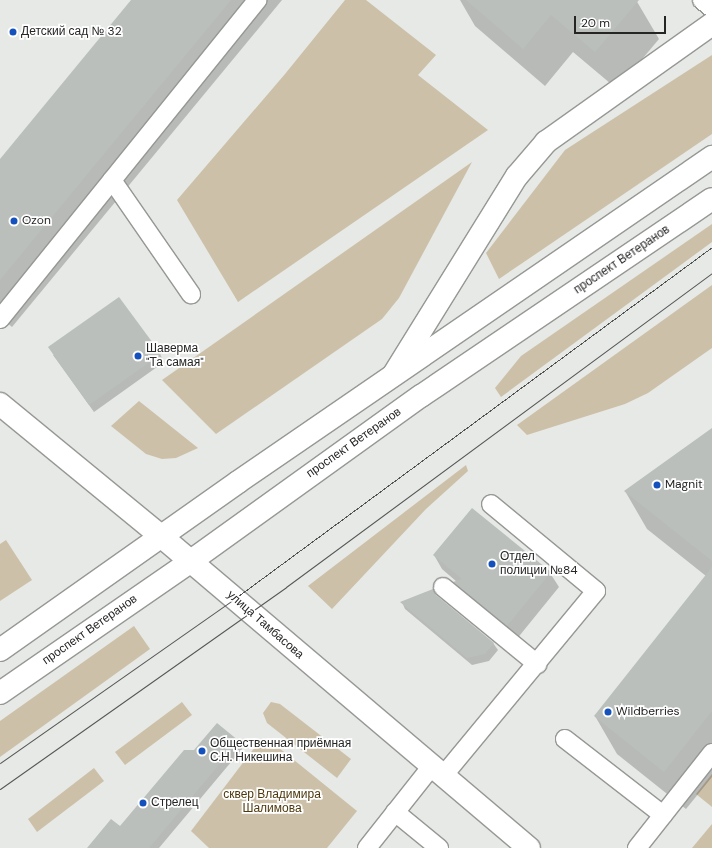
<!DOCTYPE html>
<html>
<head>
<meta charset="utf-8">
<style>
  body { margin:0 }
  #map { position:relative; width:712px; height:848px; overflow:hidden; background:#e6e9e5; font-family:"DM Sans",sans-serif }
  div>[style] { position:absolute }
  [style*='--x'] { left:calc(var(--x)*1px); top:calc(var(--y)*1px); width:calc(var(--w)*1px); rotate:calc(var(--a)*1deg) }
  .green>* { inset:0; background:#cdc0a9 }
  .shadow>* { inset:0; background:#0003 }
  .building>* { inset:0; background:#babfbc }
  .roads { filter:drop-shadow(1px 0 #969894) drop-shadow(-1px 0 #969894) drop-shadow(0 1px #969894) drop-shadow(0 -1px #969894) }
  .service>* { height:18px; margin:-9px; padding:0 9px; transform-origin:9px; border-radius:9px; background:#fff }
  .minor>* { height:22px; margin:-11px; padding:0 11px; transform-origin:11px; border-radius:11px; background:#fff }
  .secondary>* { height:22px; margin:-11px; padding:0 11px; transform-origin:11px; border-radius:11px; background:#fff }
  .tram>* { height:1px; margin:-0.5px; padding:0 0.5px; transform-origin:0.5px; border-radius:0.5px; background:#565755 }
  .dots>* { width:11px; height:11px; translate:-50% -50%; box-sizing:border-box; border:2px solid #fff; border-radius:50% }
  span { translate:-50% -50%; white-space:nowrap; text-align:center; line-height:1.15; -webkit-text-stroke:3.5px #fff; paint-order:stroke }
  .poi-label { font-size:12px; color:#252624 }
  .left { translate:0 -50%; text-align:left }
  .street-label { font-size:12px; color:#252624 }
  .park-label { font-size:12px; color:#4e390d }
  .scale { position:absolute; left:574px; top:16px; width:92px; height:18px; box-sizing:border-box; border:2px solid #252624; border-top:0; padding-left:5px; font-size:12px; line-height:14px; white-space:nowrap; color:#252624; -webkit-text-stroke:3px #fff; paint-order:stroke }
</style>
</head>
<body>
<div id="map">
  <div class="green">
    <div style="clip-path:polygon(345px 0,366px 0,436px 55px,418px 75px,488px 130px,238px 302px,177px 200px,285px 74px)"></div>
    <div style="clip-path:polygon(712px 55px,712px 134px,499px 279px,486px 253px,565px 150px)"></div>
    <div style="clip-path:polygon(472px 162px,399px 298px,382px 319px,216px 434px,162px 380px)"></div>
    <div style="clip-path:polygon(712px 224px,712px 242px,501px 397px,495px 388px,521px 356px)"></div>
    <div style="clip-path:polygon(712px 285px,712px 348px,648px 393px,625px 404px,527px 435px,517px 425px)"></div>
    <div style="clip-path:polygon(139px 401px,198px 448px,176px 458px,162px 459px,146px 454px,111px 426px)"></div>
    <div style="clip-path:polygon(466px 465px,468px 471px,426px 509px,332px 609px,308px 586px)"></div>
    <div style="clip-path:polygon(6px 540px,32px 580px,0 601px,0 544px)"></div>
    <div style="clip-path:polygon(134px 626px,150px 649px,0 757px,0 721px)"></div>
    <div style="clip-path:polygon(182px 702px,192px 715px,125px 765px,115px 752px)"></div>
    <div style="clip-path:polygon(271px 702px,280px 704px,351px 759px,337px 778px,267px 723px,263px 713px)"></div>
    <div style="clip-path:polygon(264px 739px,273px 743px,357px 811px,327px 848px,209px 848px,191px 831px,258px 743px)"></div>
    <div style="clip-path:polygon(94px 768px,104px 781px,37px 832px,28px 819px)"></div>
    <div style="clip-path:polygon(712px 774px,712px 807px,696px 794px)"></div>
    <div style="clip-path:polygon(712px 824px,712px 848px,692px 848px)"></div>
  </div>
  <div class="shadow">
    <div style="clip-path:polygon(133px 0,282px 0,12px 327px,0 317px,0 161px)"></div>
    <div style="clip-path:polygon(460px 0,636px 0,659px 39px,617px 89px,573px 52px,545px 86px,475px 26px)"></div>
    <div style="clip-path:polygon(160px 354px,164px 362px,94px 412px,53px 355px)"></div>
    <div style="clip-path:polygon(712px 429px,712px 777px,686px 809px,617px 754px,595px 716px,706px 576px,647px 529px,625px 491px)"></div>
    <div style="clip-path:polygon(472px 509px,550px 573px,559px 587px,516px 640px,463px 596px,455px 582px,457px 582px,442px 569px,434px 555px)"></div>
    <div style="clip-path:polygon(436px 596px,493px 643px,498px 650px,489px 661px,472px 665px,405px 609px,402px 602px)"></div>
    <div style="clip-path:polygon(238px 742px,242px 749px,159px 848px,88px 848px,120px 828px,195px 751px)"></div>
  </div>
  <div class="building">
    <div style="clip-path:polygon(131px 0,231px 0,0 280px,0 159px)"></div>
    <div style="clip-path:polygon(466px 0,639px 0,595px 52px,551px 15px,523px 49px)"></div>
    <div style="clip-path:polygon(119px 297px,161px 354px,89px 405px,48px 347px)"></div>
    <div style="clip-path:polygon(712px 428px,712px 561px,624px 491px)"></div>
    <div style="clip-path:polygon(472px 508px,551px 572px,507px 626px,453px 582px,462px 579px,433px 555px)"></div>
    <div style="clip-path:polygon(712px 567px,712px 711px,664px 772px,594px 716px)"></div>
    <div style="clip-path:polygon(433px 589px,436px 595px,494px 643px,485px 654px,467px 658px,400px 602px)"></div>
    <div style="clip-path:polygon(217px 723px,239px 741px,149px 848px,87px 848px,111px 819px,120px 826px,184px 750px,194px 750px)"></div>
  </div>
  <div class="roads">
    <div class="service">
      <div style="--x:702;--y:0;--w:13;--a:39"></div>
      <div style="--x:112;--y:180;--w:139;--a:55.3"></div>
      <div style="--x:0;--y:319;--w:410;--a:-51.1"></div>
      <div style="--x:443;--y:587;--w:122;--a:39.3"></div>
      <div style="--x:565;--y:739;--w:124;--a:37.8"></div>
      <div style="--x:443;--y:776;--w:240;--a:-50.4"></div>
      <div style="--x:596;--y:591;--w:136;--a:-140.4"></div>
      <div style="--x:395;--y:812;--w:57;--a:39.3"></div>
      <div style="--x:367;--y:848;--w:105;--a:-51.6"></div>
      <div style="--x:637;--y:848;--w:121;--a:-51.7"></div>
    </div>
    <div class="minor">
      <div style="--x:394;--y:374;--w:233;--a:-58.2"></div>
      <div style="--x:517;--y:176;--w:45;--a:-49.5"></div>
      <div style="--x:546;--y:142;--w:204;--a:-35.4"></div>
      <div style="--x:0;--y:404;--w:210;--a:39.4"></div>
      <div style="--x:162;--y:537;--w:481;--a:40.3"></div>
    </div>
    <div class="secondary">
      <div style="--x:0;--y:650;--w:291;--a:-35.2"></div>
      <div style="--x:238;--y:482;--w:575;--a:-34.44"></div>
      <div style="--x:0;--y:693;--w:232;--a:-34.6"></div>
      <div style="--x:191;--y:561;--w:283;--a:-35.7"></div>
      <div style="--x:421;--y:396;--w:351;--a:-34.1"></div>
    </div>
  </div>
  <div class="tram">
    <div style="--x:0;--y:763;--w:286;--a:-35"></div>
    <div style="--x:234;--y:599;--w:594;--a:-36.37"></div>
    <div style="--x:0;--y:789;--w:350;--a:-35.2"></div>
    <div style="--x:286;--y:587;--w:529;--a:-36.39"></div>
  </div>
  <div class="dots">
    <div style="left:13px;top:32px;background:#1451bc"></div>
    <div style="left:14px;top:221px;background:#1451bc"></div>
    <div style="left:138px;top:356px;background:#1451bc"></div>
    <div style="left:657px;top:485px;background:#1451bc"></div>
    <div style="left:492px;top:564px;background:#1451bc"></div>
    <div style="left:608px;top:712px;background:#1451bc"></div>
    <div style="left:202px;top:751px;background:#1451bc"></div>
    <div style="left:143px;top:803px;background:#1451bc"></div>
  </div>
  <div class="poi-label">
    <span class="left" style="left:21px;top:32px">Детский сад № 32</span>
    <span class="left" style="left:22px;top:221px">Ozon</span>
    <span class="left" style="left:146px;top:356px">Шаверма<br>"Та самая"</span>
    <span class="left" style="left:665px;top:485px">Magnit</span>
    <span class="left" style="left:500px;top:564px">Отдел<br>полиции №84</span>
    <span class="left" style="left:616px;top:712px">Wildberries</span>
    <span class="left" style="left:210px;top:751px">Общественная приёмная<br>С.Н. Никешина</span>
    <span class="left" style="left:151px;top:803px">Стрелец</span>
  </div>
  <div class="street-label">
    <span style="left:622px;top:260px;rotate:-34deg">проспект Ветеранов</span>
    <span style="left:354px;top:443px;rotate:-35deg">проспект Ветеранов</span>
    <span style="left:265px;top:625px;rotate:41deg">улица Тамбасова</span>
    <span style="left:90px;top:630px;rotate:-35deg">проспект Ветеранов</span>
  </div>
  <div class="park-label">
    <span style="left:272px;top:802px">сквер Владимира<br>Шалимова</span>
  </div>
  <div class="scale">20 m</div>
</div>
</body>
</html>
